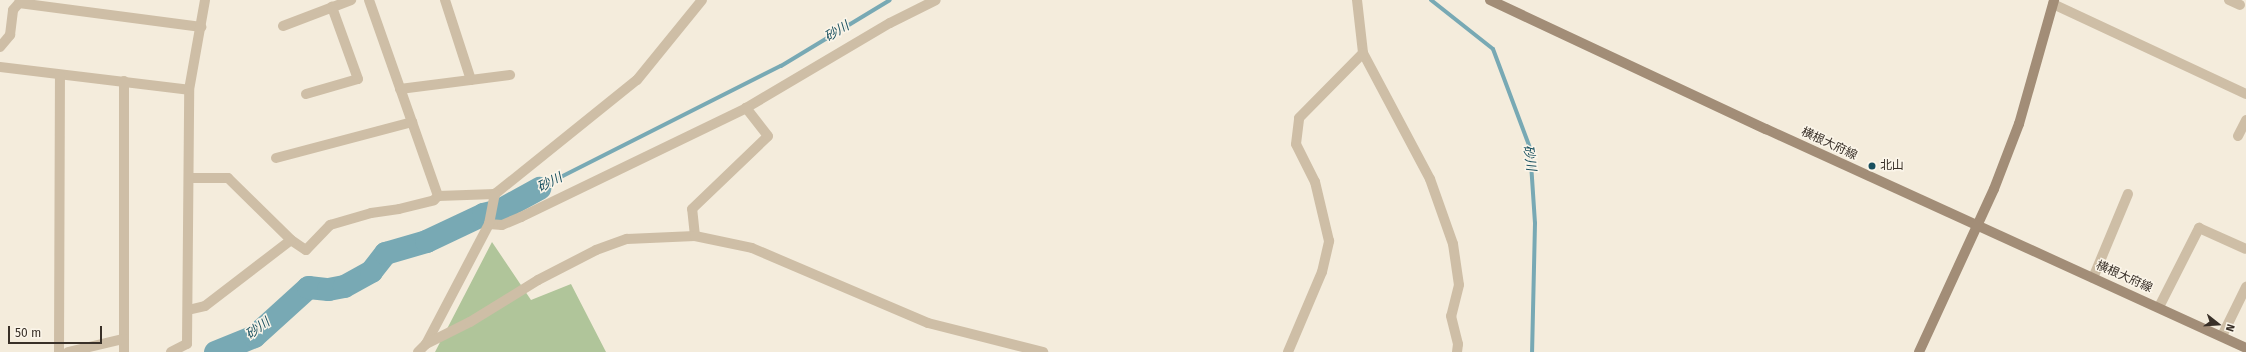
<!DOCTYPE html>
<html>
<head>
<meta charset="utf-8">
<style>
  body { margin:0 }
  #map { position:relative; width:2246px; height:352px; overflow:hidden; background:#f4ecdc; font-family:"Fira Sans","Noto Sans JP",sans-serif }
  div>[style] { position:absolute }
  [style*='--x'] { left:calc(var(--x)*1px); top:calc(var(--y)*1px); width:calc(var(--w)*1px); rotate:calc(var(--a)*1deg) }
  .green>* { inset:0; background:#b0c59a }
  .stream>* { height:4px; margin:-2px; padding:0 2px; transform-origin:2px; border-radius:2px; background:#78a9b4 }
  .river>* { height:23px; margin:-11.5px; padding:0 11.5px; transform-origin:11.5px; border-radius:11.5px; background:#78a9b4 }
  .street>* { height:10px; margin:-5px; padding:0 5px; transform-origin:5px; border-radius:5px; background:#cebea6 }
  .secondary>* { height:10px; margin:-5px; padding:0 5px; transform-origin:5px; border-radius:5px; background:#a28d77 }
  .dots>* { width:11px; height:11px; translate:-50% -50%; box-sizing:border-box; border:2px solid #fbf5e9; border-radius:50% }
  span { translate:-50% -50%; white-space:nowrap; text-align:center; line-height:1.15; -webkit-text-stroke:3px #fbf5e9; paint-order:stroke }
  .street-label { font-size:12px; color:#393028 }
  .poi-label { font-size:12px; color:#393028 }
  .left { translate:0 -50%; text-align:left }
  .water-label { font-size:13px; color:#19505f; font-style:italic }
  .north { position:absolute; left:2198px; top:304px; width:40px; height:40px; -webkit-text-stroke:3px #fbf5e9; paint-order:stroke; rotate:107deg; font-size:11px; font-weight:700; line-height:16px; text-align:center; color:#393028 }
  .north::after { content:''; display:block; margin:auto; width:14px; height:18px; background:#393028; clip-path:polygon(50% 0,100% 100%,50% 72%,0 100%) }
  .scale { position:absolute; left:8px; top:326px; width:94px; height:18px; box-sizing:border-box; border:2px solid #393028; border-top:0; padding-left:5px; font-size:12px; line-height:14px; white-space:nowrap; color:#393028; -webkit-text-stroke:3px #fbf5e9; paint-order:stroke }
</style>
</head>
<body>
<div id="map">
  <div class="green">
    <div style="clip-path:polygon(492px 242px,531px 300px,571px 284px,606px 352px,435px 352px)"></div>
  </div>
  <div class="stream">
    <div style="--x:1431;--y:0;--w:79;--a:38.3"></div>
    <div style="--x:1493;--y:49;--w:106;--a:69.5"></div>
    <div style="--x:1530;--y:148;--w:75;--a:86.2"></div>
    <div style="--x:1535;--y:223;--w:129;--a:91.3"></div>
    <div style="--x:539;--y:188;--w:271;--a:-26.8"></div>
    <div style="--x:781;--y:66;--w:127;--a:-31.2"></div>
  </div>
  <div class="river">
    <div style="--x:215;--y:352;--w:42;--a:-22.3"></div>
    <div style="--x:254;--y:336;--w:73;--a:-42.2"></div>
    <div style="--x:308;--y:287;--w:20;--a:6"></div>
    <div style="--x:328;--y:289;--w:16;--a:-11"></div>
    <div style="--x:344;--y:286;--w:31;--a:-29"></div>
    <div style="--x:371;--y:271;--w:23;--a:-52"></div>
    <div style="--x:385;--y:253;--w:43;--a:-16.3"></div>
    <div style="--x:426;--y:241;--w:63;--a:-25.3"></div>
    <div style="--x:483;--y:214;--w:16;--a:-14"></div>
    <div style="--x:499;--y:210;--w:46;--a:-28.8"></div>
  </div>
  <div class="street">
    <div style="--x:369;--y:0;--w:208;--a:70.6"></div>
    <div style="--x:445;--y:0;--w:84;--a:72"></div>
    <div style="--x:1357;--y:0;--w:53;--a:83.5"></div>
    <div style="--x:1363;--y:53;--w:143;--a:62"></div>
    <div style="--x:1430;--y:179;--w:69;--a:70.5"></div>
    <div style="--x:1453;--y:244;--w:41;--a:81.7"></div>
    <div style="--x:1459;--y:285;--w:32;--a:104"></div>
    <div style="--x:1451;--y:316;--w:29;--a:76"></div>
    <div style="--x:1458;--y:344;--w:8;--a:97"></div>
    <div style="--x:2229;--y:0;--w:12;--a:24"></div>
    <div style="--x:2053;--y:4;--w:213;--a:25"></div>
    <div style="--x:283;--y:26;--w:73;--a:-20.9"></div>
    <div style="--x:0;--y:47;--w:16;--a:-50"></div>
    <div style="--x:10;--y:35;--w:25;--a:-83"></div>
    <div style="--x:13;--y:10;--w:9;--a:-49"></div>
    <div style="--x:19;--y:3;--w:184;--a:7.5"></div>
    <div style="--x:0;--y:67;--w:190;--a:6.9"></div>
    <div style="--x:124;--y:81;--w:271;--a:90"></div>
    <div style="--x:400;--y:89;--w:111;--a:-7.3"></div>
    <div style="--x:306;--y:94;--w:54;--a:-16.1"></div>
    <div style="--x:358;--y:79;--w:77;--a:-109.9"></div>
    <div style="--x:2238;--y:136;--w:18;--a:-63"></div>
    <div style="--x:276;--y:158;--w:141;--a:-14.8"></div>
    <div style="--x:190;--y:178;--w:38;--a:0"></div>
    <div style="--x:228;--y:178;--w:88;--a:44.5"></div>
    <div style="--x:291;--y:240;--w:18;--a:34"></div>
    <div style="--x:306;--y:250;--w:35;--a:-46"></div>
    <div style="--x:330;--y:225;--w:43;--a:-16.3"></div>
    <div style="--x:371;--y:213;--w:28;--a:-8"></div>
    <div style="--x:399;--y:209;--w:36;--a:-14"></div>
    <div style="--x:434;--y:200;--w:6;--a:-45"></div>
    <div style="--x:438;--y:196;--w:57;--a:-2"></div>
    <div style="--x:495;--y:194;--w:182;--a:-38.8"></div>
    <div style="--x:637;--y:80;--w:103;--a:-50.9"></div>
    <div style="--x:489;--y:224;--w:13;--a:4"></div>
    <div style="--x:502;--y:225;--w:21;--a:-23"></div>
    <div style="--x:521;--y:217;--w:250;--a:-25.8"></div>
    <div style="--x:746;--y:108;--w:167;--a:-30.6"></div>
    <div style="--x:890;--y:23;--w:51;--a:-26.6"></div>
    <div style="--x:695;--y:236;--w:27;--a:-96"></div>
    <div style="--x:692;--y:209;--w:105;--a:-43.8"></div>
    <div style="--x:768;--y:136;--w:36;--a:-128"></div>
    <div style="--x:2093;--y:278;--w:91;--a:-67.4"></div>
    <div style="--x:2159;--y:307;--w:89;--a:-63.1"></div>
    <div style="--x:2199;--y:228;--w:51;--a:24.1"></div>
    <div style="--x:188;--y:310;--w:17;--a:-13"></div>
    <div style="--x:205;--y:306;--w:108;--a:-37.5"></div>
    <div style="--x:2222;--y:336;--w:55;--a:-63.9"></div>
    <div style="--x:426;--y:344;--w:136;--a:-62.3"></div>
    <div style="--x:489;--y:224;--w:31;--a:-79"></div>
    <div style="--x:59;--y:352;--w:277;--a:-89.8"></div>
    <div style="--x:68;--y:352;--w:57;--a:-13.3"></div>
    <div style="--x:171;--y:352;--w:18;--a:-27"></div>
    <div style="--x:187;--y:344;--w:254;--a:-89.5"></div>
    <div style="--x:189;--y:90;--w:91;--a:-79.9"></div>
    <div style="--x:418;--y:352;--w:11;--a:-45"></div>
    <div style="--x:426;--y:344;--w:49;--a:-26.6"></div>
    <div style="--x:470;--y:322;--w:80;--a:-31.7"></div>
    <div style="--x:538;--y:280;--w:65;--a:-27.3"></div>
    <div style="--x:596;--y:250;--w:33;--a:-20"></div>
    <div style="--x:627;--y:239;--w:68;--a:-2.5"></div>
    <div style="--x:695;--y:236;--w:58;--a:11.9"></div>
    <div style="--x:752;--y:248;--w:191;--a:23.1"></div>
    <div style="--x:928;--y:323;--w:119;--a:14.2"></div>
    <div style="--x:1288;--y:352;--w:87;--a:-67"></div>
    <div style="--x:1322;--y:272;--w:32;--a:-77"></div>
    <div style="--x:1329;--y:241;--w:61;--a:-103.3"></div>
    <div style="--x:1315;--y:182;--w:42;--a:-116.6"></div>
    <div style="--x:1296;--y:144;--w:26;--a:-83"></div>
    <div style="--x:1299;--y:118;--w:91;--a:-45.4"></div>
  </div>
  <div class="secondary">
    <div style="--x:1490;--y:0;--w:305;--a:25.1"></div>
    <div style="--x:1766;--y:129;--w:528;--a:24.52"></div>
    <div style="--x:1919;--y:352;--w:179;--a:-65.3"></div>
    <div style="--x:1994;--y:189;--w:70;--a:-69"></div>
    <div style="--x:2019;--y:124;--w:129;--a:-74.2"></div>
  </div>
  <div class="dots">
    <div style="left:1872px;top:166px;background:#19505f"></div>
  </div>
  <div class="street-label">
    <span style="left:1829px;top:144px;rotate:25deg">横根大府線</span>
    <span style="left:2124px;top:277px;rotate:24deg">横根大府線</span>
  </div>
  <div class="poi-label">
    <span class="left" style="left:1880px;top:166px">北山</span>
  </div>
  <div class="water-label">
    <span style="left:837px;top:32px;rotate:-31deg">砂川</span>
    <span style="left:1529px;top:158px;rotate:82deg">砂川</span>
    <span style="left:550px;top:183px;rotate:-27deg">砂川</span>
    <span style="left:258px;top:329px;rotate:-36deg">砂川</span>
  </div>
  <div class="north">N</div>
  <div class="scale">50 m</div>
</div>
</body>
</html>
